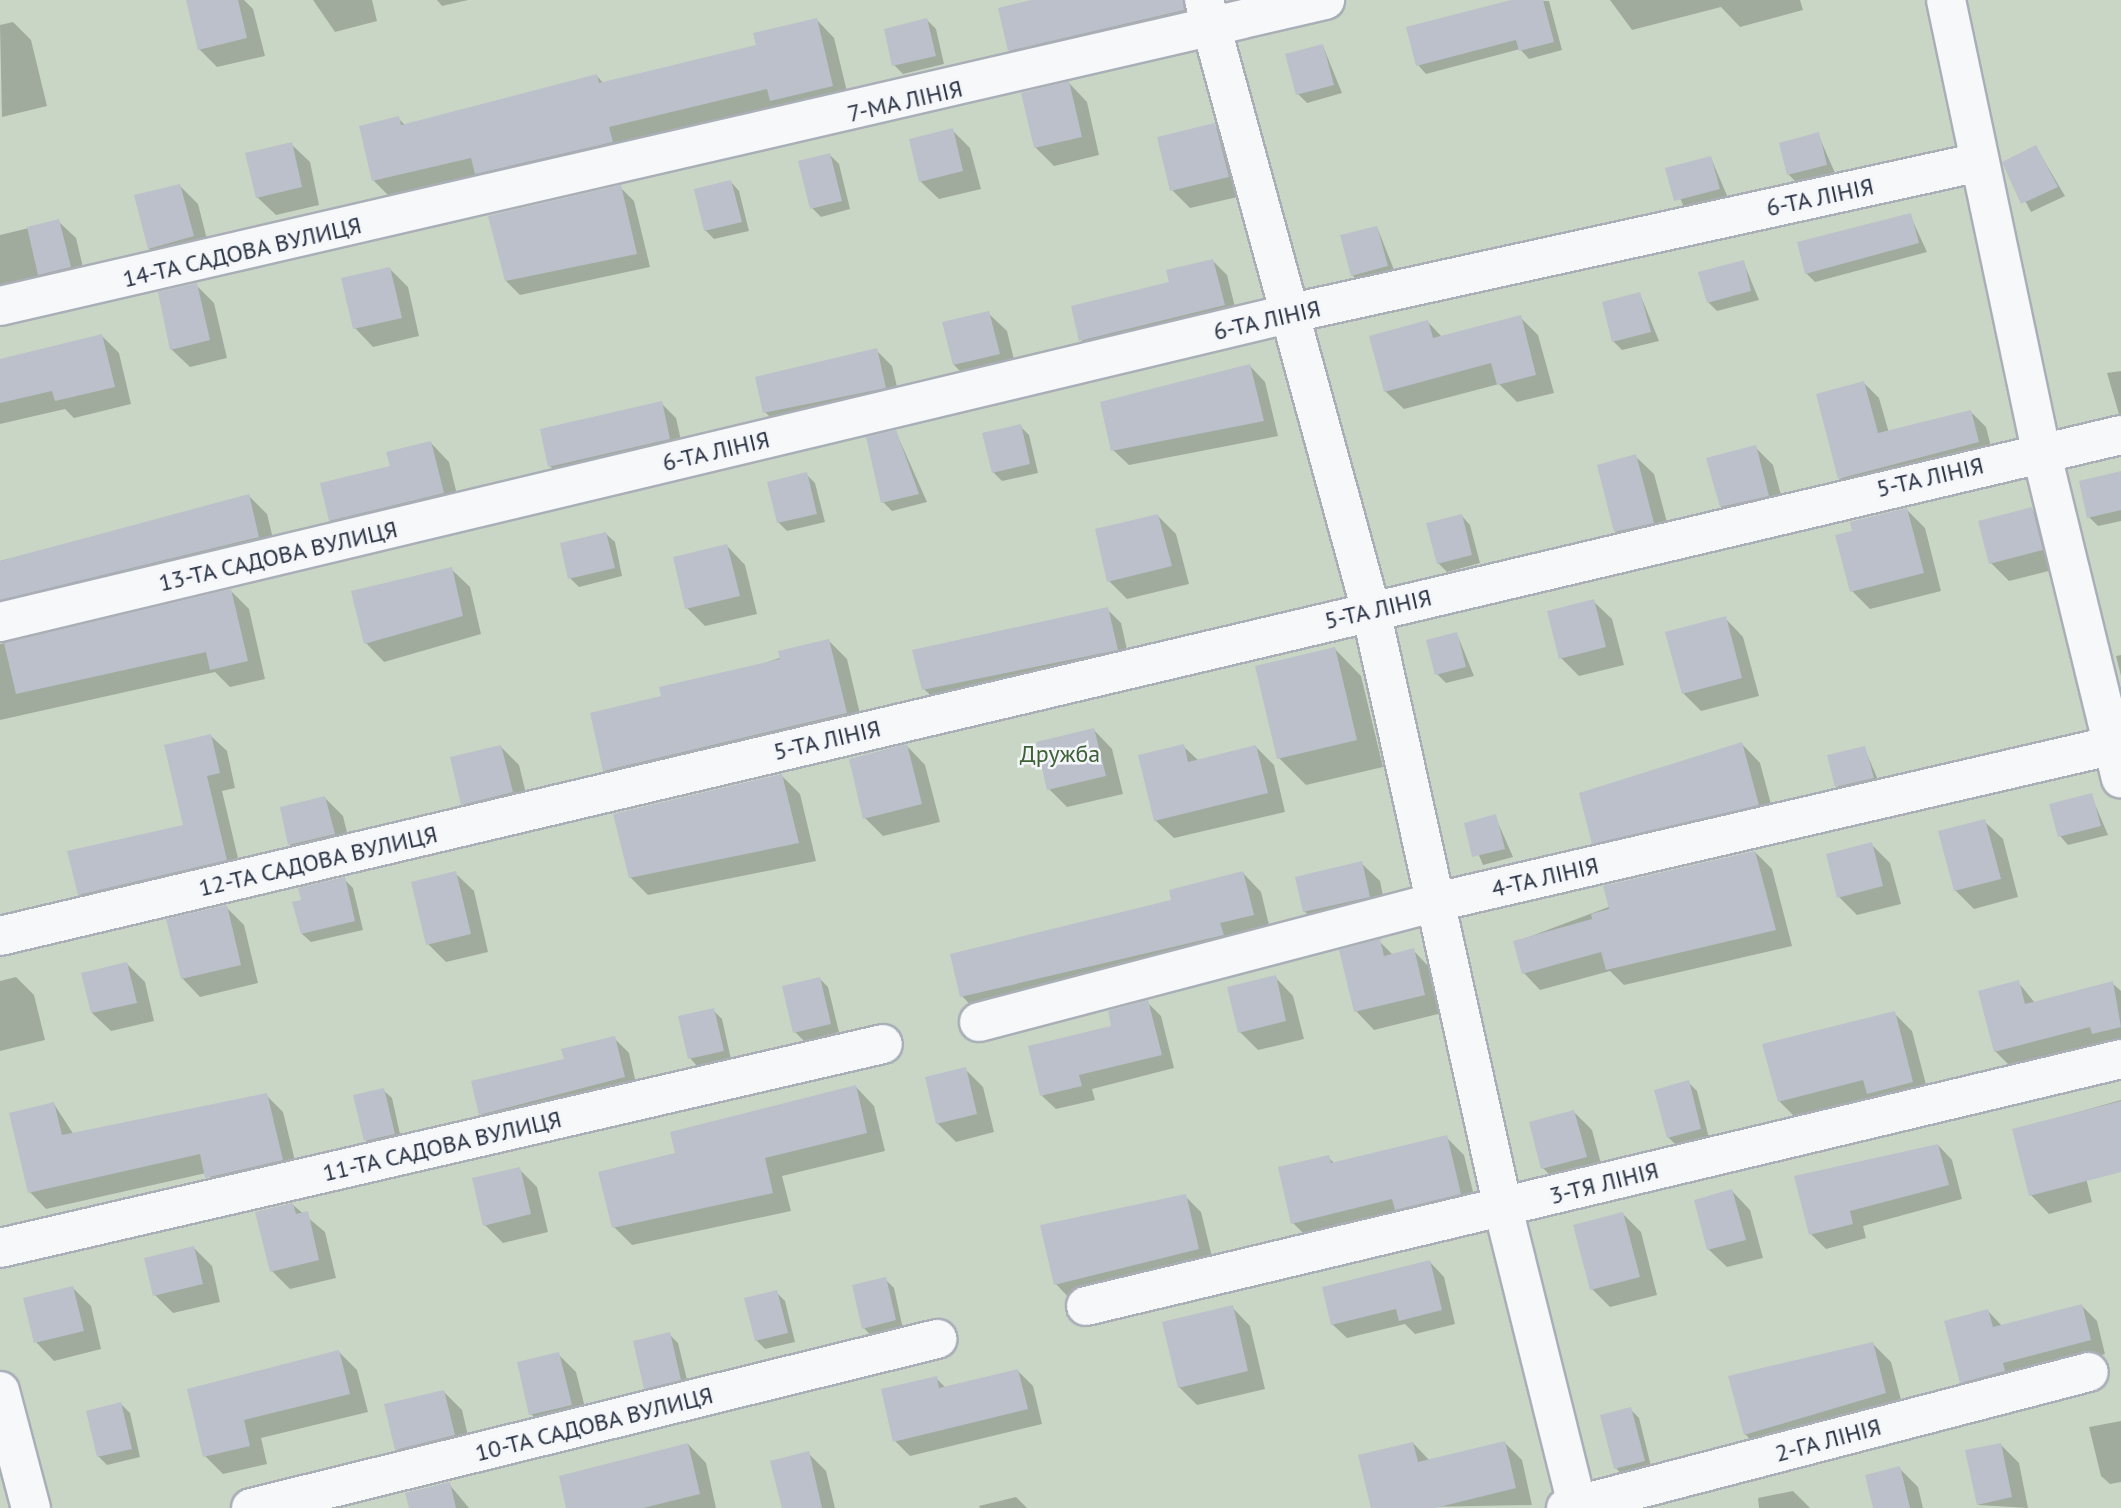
<!DOCTYPE html>
<html>
<head>
<meta charset="utf-8">
<style>
  body { margin:0 }
  #map { position:relative; width:2121px; height:1508px; overflow:hidden; background:#e4e7ec; font-family:"PT Sans",sans-serif }
  div>[style] { position:absolute }
  [style*='--x'] { left:calc(var(--x)*1px); top:calc(var(--y)*1px); width:calc(var(--w)*1px); rotate:calc(var(--a)*1deg) }
  .green>* { inset:0; background:#c9d6c5 }
  .shadow>* { inset:0; background:#0003 }
  .building>* { inset:0; background:#bbc0ca }
  .roads { filter:drop-shadow(2px 0 #a9aeb7) drop-shadow(-2px 0 #a9aeb7) drop-shadow(0 2px #a9aeb7) drop-shadow(0 -2px #a9aeb7) }
  .minor>* { height:38px; margin:-19px; padding:0 19px; transform-origin:19px; border-radius:19px; background:#f7f8fa }
  span { translate:-50% -50%; white-space:nowrap; text-align:center; line-height:1.15; -webkit-text-stroke:5px #f4f6f9; paint-order:stroke }
  .street-label { font-size:24px; color:#2b3445 }
  .park-label { font-size:24px; color:#3f6138 }
</style>
</head>
<body>
<div id="map">
  <div class="green">
    <div style="clip-path:polygon(0 0,2121px 0,2121px 1508px,0 1508px)"></div>
  </div>
  <div class="shadow">
    <div style="clip-path:polygon(195px 0,244px 0,253px 9px,265px 56px,217px 67px,199px 49px)"></div>
    <div style="clip-path:polygon(313px 0,372px 0,377px 21px,335px 32px)"></div>
    <div style="clip-path:polygon(437px 0,468px 0,442px 6px)"></div>
    <div style="clip-path:polygon(1039px 0,1191px 0,1198px 29px,1028px 68px,1010px 50px)"></div>
    <div style="clip-path:polygon(1512px 0,1549px 1px,1562px 50px,1529px 59px,1520px 49px,1426px 74px,1418px 65px)"></div>
    <div style="clip-path:polygon(1610px 0,1800px 0,1803px 10px,1740px 27px,1721px 7px,1632px 30px)"></div>
    <div style="clip-path:polygon(816px 19px,834px 38px,850px 104px,392px 199px,374px 181px,398px 118px,405px 125px,597px 76px,604px 84px,759px 46px)"></div>
    <div style="clip-path:polygon(927px 20px,936px 29px,944px 64px,903px 74px,894px 65px)"></div>
    <div style="clip-path:polygon(13px 22px,31px 40px,47px 106px,2px 117px,0 25px)"></div>
    <div style="clip-path:polygon(1323px 46px,1342px 93px,1307px 103px,1298px 94px)"></div>
    <div style="clip-path:polygon(1069px 83px,1087px 102px,1099px 155px,1054px 166px,1035px 147px)"></div>
    <div style="clip-path:polygon(1214px 125px,1233px 143px,1246px 195px,1190px 208px,1172px 190px)"></div>
    <div style="clip-path:polygon(952px 130px,970px 148px,981px 189px,939px 199px,920px 181px)"></div>
    <div style="clip-path:polygon(1818px 134px,1835px 173px,1797px 183px,1788px 174px)"></div>
    <div style="clip-path:polygon(291px 144px,310px 162px,319px 205px,276px 215px,257px 197px)"></div>
    <div style="clip-path:polygon(2036px 147px,2065px 196px,2031px 212px,2005px 163px)"></div>
    <div style="clip-path:polygon(830px 155px,839px 164px,850px 209px,821px 217px,812px 208px)"></div>
    <div style="clip-path:polygon(1711px 158px,1728px 198px,1685px 209px,1667px 170px)"></div>
    <div style="clip-path:polygon(731px 182px,739px 191px,749px 231px,714px 239px,705px 230px)"></div>
    <div style="clip-path:polygon(180px 186px,198px 204px,211px 255px,167px 267px,149px 249px)"></div>
    <div style="clip-path:polygon(620px 187px,634px 201px,650px 267px,520px 295px,506px 281px)"></div>
    <div style="clip-path:polygon(1910px 215px,1927px 252px,1815px 282px,1806px 273px)"></div>
    <div style="clip-path:polygon(58px 221px,76px 238px,87px 284px,0 307px,0 235px)"></div>
    <div style="clip-path:polygon(1377px 227px,1396px 275px,1361px 284px,1352px 275px)"></div>
    <div style="clip-path:polygon(1213px 261px,1227px 275px,1238px 319px,1095px 355px,1081px 341px)"></div>
    <div style="clip-path:polygon(1743px 261px,1759px 300px,1717px 311px,1708px 302px)"></div>
    <div style="clip-path:polygon(389px 268px,408px 287px,419px 336px,373px 347px,355px 328px)"></div>
    <div style="clip-path:polygon(196px 285px,214px 303px,227px 358px,190px 367px,171px 349px)"></div>
    <div style="clip-path:polygon(1640px 294px,1659px 341px,1622px 350px,1613px 341px)"></div>
    <div style="clip-path:polygon(988px 313px,1007px 331px,1017px 372px,972px 383px,954px 365px)"></div>
    <div style="clip-path:polygon(1520px 317px,1538px 335px,1554px 393px,1517px 402px,1499px 384px,1404px 409px,1385px 391px,1428px 322px,1442px 337px)"></div>
    <div style="clip-path:polygon(102px 336px,119px 353px,131px 404px,74px 418px,65px 409px,0 424px,0 361px)"></div>
    <div style="clip-path:polygon(876px 350px,892px 366px,901px 403px,781px 428px,765px 412px)"></div>
    <div style="clip-path:polygon(1250px 366px,1265px 382px,1278px 436px,1129px 465px,1113px 450px)"></div>
    <div style="clip-path:polygon(2121px 371px,2121px 421px,2107px 373px)"></div>
    <div style="clip-path:polygon(1864px 383px,1879px 398px,1889px 433px,1970px 411px,1986px 427px,1994px 458px,1856px 494px,1840px 478px)"></div>
    <div style="clip-path:polygon(661px 403px,676px 418px,684px 454px,565px 481px,550px 466px)"></div>
    <div style="clip-path:polygon(1020px 426px,1029px 435px,1038px 473px,1002px 481px,993px 472px)"></div>
    <div style="clip-path:polygon(896px 432px,927px 502px,892px 511px,883px 502px)"></div>
    <div style="clip-path:polygon(431px 443px,449px 462px,461px 511px,349px 538px,330px 520px)"></div>
    <div style="clip-path:polygon(1755px 447px,1773px 465px,1786px 514px,1740px 525px,1721px 506px)"></div>
    <div style="clip-path:polygon(1635px 456px,1654px 474px,1672px 541px,1634px 550px,1616px 531px)"></div>
    <div style="clip-path:polygon(806px 474px,815px 483px,825px 522px,787px 531px,778px 522px)"></div>
    <div style="clip-path:polygon(2121px 477px,2121px 521px,2098px 526px,2089px 517px)"></div>
    <div style="clip-path:polygon(249px 496px,267px 514px,277px 555px,0 632px,0 561px)"></div>
    <div style="clip-path:polygon(2031px 509px,2050px 527px,2060px 568px,2009px 581px,1991px 563px)"></div>
    <div style="clip-path:polygon(1907px 510px,1925px 528px,1941px 591px,1870px 609px,1852px 591px,1854px 532px)"></div>
    <div style="clip-path:polygon(1158px 516px,1176px 534px,1189px 584px,1127px 599px,1109px 581px)"></div>
    <div style="clip-path:polygon(1462px 516px,1470px 525px,1480px 563px,1447px 572px,1438px 563px)"></div>
    <div style="clip-path:polygon(606px 534px,615px 542px,622px 576px,579px 587px,570px 578px)"></div>
    <div style="clip-path:polygon(727px 546px,745px 565px,757px 614px,705px 626px,687px 608px)"></div>
    <div style="clip-path:polygon(451px 569px,470px 587px,481px 634px,384px 662px,366px 643px)"></div>
    <div style="clip-path:polygon(231px 591px,249px 609px,265px 679px,230px 687px,215px 672px,0 720px,0 644px)"></div>
    <div style="clip-path:polygon(1593px 601px,1612px 619px,1624px 665px,1579px 676px,1561px 658px)"></div>
    <div style="clip-path:polygon(1107px 609px,1121px 623px,1130px 663px,938px 703px,924px 689px)"></div>
    <div style="clip-path:polygon(1725px 618px,1743px 637px,1759px 696px,1701px 711px,1683px 693px)"></div>
    <div style="clip-path:polygon(1457px 634px,1474px 676px,1446px 683px,1437px 674px)"></div>
    <div style="clip-path:polygon(829px 641px,847px 659px,864px 731px,623px 788px,605px 770px,663px 698px)"></div>
    <div style="clip-path:polygon(1334px 648px,1361px 676px,1383px 767px,1306px 785px,1279px 758px)"></div>
    <div style="clip-path:polygon(2121px 655px,2121px 676px,2116px 656px)"></div>
    <div style="clip-path:polygon(1094px 730px,1112px 749px,1123px 794px,1067px 807px,1049px 789px)"></div>
    <div style="clip-path:polygon(211px 736px,227px 751px,235px 788px,222px 791px,242px 875px,96px 910px,80px 894px,186px 826px)"></div>
    <div style="clip-path:polygon(1742px 744px,1760px 763px,1776px 823px,1612px 861px,1593px 843px)"></div>
    <div style="clip-path:polygon(907px 746px,925px 765px,940px 822px,883px 836px,865px 818px)"></div>
    <div style="clip-path:polygon(1183px 746px,1199px 761px,1256px 747px,1274px 765px,1285px 812px,1174px 838px,1155px 820px)"></div>
    <div style="clip-path:polygon(501px 747px,519px 765px,530px 810px,481px 822px,463px 804px)"></div>
    <div style="clip-path:polygon(1864px 747px,1881px 787px,1846px 795px,1837px 786px)"></div>
    <div style="clip-path:polygon(782px 776px,800px 794px,816px 861px,648px 895px,630px 877px)"></div>
    <div style="clip-path:polygon(2091px 795px,2108px 835px,2068px 845px,2060px 836px)"></div>
    <div style="clip-path:polygon(325px 798px,343px 816px,352px 853px,308px 863px,290px 845px)"></div>
    <div style="clip-path:polygon(1495px 816px,1513px 857px,1483px 865px,1466px 824px)"></div>
    <div style="clip-path:polygon(1984px 821px,2003px 839px,2018px 897px,1974px 909px,1955px 890px)"></div>
    <div style="clip-path:polygon(1871px 844px,1890px 863px,1901px 904px,1857px 915px,1839px 897px)"></div>
    <div style="clip-path:polygon(1755px 852px,1772px 869px,1792px 946px,1624px 985px,1610px 971px,1540px 990px,1524px 973px,1515px 942px)"></div>
    <div style="clip-path:polygon(1361px 863px,1380px 881px,1387px 915px,1323px 929px,1304px 911px)"></div>
    <div style="clip-path:polygon(455px 873px,474px 891px,488px 952px,446px 962px,428px 944px)"></div>
    <div style="clip-path:polygon(1243px 873px,1261px 892px,1271px 933px,980px 1015px,962px 996px)"></div>
    <div style="clip-path:polygon(344px 879px,353px 888px,363px 930px,311px 942px,302px 934px)"></div>
    <div style="clip-path:polygon(226px 907px,244px 925px,258px 983px,200px 997px,182px 978px)"></div>
    <div style="clip-path:polygon(1379px 941px,1393px 955px,1413px 950px,1431px 969px,1442px 1013px,1374px 1030px,1356px 1011px)"></div>
    <div style="clip-path:polygon(127px 964px,145px 982px,154px 1021px,111px 1031px,92px 1013px)"></div>
    <div style="clip-path:polygon(16px 977px,34px 995px,45px 1040px,0 1051px,0 981px)"></div>
    <div style="clip-path:polygon(1275px 977px,1293px 996px,1304px 1039px,1258px 1050px,1240px 1032px)"></div>
    <div style="clip-path:polygon(819px 978px,828px 987px,839px 1032px,804px 1041px,795px 1032px)"></div>
    <div style="clip-path:polygon(2018px 982px,2035px 1003px,2112px 983px,2121px 991px,2121px 1045px,2108px 1048px,2102px 1042px,2010px 1066px,1995px 1051px)"></div>
    <div style="clip-path:polygon(1147px 1002px,1161px 1016px,1174px 1068px,1092px 1089px,1095px 1100px,1056px 1109px,1042px 1096px)"></div>
    <div style="clip-path:polygon(713px 1010px,722px 1019px,731px 1059px,698px 1067px,690px 1058px)"></div>
    <div style="clip-path:polygon(1894px 1013px,1912px 1031px,1930px 1100px,1798px 1120px,1779px 1101px)"></div>
    <div style="clip-path:polygon(614px 1038px,629px 1053px,638px 1092px,495px 1129px,481px 1114px)"></div>
    <div style="clip-path:polygon(965px 1069px,983px 1087px,994px 1132px,956px 1142px,937px 1123px)"></div>
    <div style="clip-path:polygon(1688px 1082px,1697px 1091px,1709px 1138px,1677px 1146px,1668px 1137px)"></div>
    <div style="clip-path:polygon(856px 1087px,874px 1106px,885px 1151px,782px 1176px,791px 1211px,632px 1245px,614px 1227px,677px 1154px)"></div>
    <div style="clip-path:polygon(383px 1090px,392px 1098px,402px 1143px,375px 1149px,366px 1140px)"></div>
    <div style="clip-path:polygon(266px 1095px,283px 1112px,299px 1177px,224px 1194px,206px 1173px,46px 1209px,30px 1192px,54px 1104px,74px 1135px)"></div>
    <div style="clip-path:polygon(2121px 1100px,2121px 1165px,2085px 1174px,2092px 1202px,2049px 1214px,2031px 1195px,2014px 1130px)"></div>
    <div style="clip-path:polygon(1574px 1112px,1592px 1130px,1604px 1175px,1561px 1187px,1543px 1168px)"></div>
    <div style="clip-path:polygon(1446px 1137px,1464px 1155px,1478px 1212px,1311px 1241px,1293px 1223px,1328px 1157px,1335px 1164px)"></div>
    <div style="clip-path:polygon(1938px 1145px,1952px 1160px,1962px 1199px,1863px 1226px,1866px 1238px,1826px 1249px,1811px 1234px,1796px 1177px)"></div>
    <div style="clip-path:polygon(519px 1169px,537px 1187px,548px 1232px,503px 1243px,485px 1225px)"></div>
    <div style="clip-path:polygon(1732px 1191px,1750px 1210px,1763px 1258px,1727px 1267px,1708px 1249px)"></div>
    <div style="clip-path:polygon(1185px 1196px,1201px 1212px,1214px 1265px,1072px 1301px,1056px 1284px)"></div>
    <div style="clip-path:polygon(293px 1205px,325px 1232px,336px 1278px,290px 1289px,272px 1271px)"></div>
    <div style="clip-path:polygon(1623px 1214px,1641px 1232px,1657px 1295px,1610px 1307px,1592px 1289px)"></div>
    <div style="clip-path:polygon(194px 1248px,212px 1266px,220px 1302px,173px 1313px,155px 1295px)"></div>
    <div style="clip-path:polygon(1430px 1262px,1444px 1277px,1455px 1324px,1415px 1334px,1405px 1324px,1347px 1338px,1332px 1324px)"></div>
    <div style="clip-path:polygon(885px 1279px,894px 1288px,903px 1329px,872px 1337px,864px 1328px)"></div>
    <div style="clip-path:polygon(73px 1288px,91px 1306px,101px 1349px,54px 1361px,36px 1342px)"></div>
    <div style="clip-path:polygon(776px 1292px,785px 1301px,795px 1342px,765px 1349px,756px 1340px)"></div>
    <div style="clip-path:polygon(2082px 1306px,2097px 1321px,2105px 1354px,2017px 1378px,1977px 1397px,1962px 1382px,1988px 1311px,2003px 1327px)"></div>
    <div style="clip-path:polygon(1232px 1307px,1250px 1326px,1265px 1389px,1197px 1405px,1179px 1387px)"></div>
    <div style="clip-path:polygon(669px 1334px,678px 1343px,689px 1388px,654px 1397px,646px 1388px)"></div>
    <div style="clip-path:polygon(1873px 1344px,1891px 1362px,1904px 1411px,1763px 1452px,1745px 1434px)"></div>
    <div style="clip-path:polygon(339px 1352px,357px 1370px,368px 1412px,261px 1438px,267px 1464px,223px 1474px,205px 1456px,189px 1391px)"></div>
    <div style="clip-path:polygon(558px 1354px,576px 1372px,589px 1423px,549px 1432px,531px 1414px)"></div>
    <div style="clip-path:polygon(1018px 1371px,1033px 1386px,1042px 1424px,910px 1456px,895px 1441px,936px 1378px,946px 1388px)"></div>
    <div style="clip-path:polygon(444px 1392px,462px 1410px,472px 1453px,415px 1467px,397px 1449px)"></div>
    <div style="clip-path:polygon(121px 1404px,130px 1413px,140px 1457px,107px 1465px,98px 1456px)"></div>
    <div style="clip-path:polygon(1630px 1409px,1639px 1418px,1652px 1470px,1624px 1477px,1616px 1468px)"></div>
    <div style="clip-path:polygon(2121px 1421px,2121px 1482px,2110px 1484px,2101px 1476px,2089px 1427px)"></div>
    <div style="clip-path:polygon(1413px 1443px,1430px 1461px,1505px 1443px,1522px 1460px,1532px 1505px,1373px 1508px)"></div>
    <div style="clip-path:polygon(688px 1444px,706px 1463px,716px 1508px,568px 1508px)"></div>
    <div style="clip-path:polygon(2000px 1444px,2019px 1463px,2028px 1508px,1978px 1505px)"></div>
    <div style="clip-path:polygon(808px 1453px,826px 1471px,835px 1508px,784px 1508px)"></div>
    <div style="clip-path:polygon(1899px 1468px,1918px 1487px,1923px 1508px,1875px 1508px)"></div>
    <div style="clip-path:polygon(449px 1484px,469px 1508px,410px 1508px)"></div>
    <div style="clip-path:polygon(1793px 1491px,1810px 1508px,1759px 1508px,1758px 1498px)"></div>
    <div style="clip-path:polygon(1016px 1497px,1027px 1508px,980px 1508px,979px 1506px)"></div>
  </div>
  <div class="building">
    <div style="clip-path:polygon(186px 0,238px 0,247px 38px,198px 50px)"></div>
    <div style="clip-path:polygon(1031px 0,1183px 0,1184px 10px,1008px 51px,998px 8px)"></div>
    <div style="clip-path:polygon(1511px 0,1543px 0,1554px 42px,1519px 51px,1516px 40px,1416px 66px,1406px 27px)"></div>
    <div style="clip-path:polygon(817px 18px,833px 86px,770px 101px,767px 89px,609px 127px,613px 142px,475px 174px,471px 158px,372px 181px,359px 126px,399px 116px,401px 125px,597px 74px,599px 83px,756px 45px,753px 33px)"></div>
    <div style="clip-path:polygon(927px 18px,936px 56px,892px 66px,884px 29px)"></div>
    <div style="clip-path:polygon(1323px 44px,1334px 85px,1296px 95px,1285px 54px)"></div>
    <div style="clip-path:polygon(1069px 81px,1082px 137px,1034px 148px,1021px 93px)"></div>
    <div style="clip-path:polygon(1215px 123px,1229px 177px,1170px 191px,1157px 137px)"></div>
    <div style="clip-path:polygon(953px 128px,963px 171px,919px 182px,909px 139px)"></div>
    <div style="clip-path:polygon(1819px 132px,1827px 165px,1787px 175px,1779px 143px)"></div>
    <div style="clip-path:polygon(292px 142px,302px 187px,256px 198px,245px 153px)"></div>
    <div style="clip-path:polygon(2036px 145px,2058px 187px,2021px 204px,2002px 162px)"></div>
    <div style="clip-path:polygon(830px 153px,842px 201px,810px 209px,798px 161px)"></div>
    <div style="clip-path:polygon(1711px 156px,1720px 189px,1674px 201px,1665px 168px)"></div>
    <div style="clip-path:polygon(731px 180px,742px 222px,704px 231px,694px 189px)"></div>
    <div style="clip-path:polygon(180px 184px,194px 236px,148px 249px,134px 195px)"></div>
    <div style="clip-path:polygon(621px 185px,637px 254px,505px 281px,488px 216px)"></div>
    <div style="clip-path:polygon(1911px 213px,1919px 243px,1805px 274px,1797px 242px)"></div>
    <div style="clip-path:polygon(59px 219px,71px 267px,38px 275px,27px 227px)"></div>
    <div style="clip-path:polygon(1377px 226px,1388px 266px,1351px 276px,1340px 235px)"></div>
    <div style="clip-path:polygon(1213px 259px,1225px 305px,1079px 341px,1071px 306px,1169px 282px,1166px 270px)"></div>
    <div style="clip-path:polygon(1744px 260px,1751px 291px,1707px 303px,1698px 272px)"></div>
    <div style="clip-path:polygon(390px 267px,402px 318px,353px 329px,341px 278px)"></div>
    <div style="clip-path:polygon(197px 283px,210px 340px,170px 350px,158px 292px)"></div>
    <div style="clip-path:polygon(1640px 292px,1651px 332px,1612px 342px,1602px 302px)"></div>
    <div style="clip-path:polygon(989px 311px,1000px 354px,953px 365px,942px 322px)"></div>
    <div style="clip-path:polygon(1521px 315px,1536px 375px,1497px 385px,1491px 363px,1384px 392px,1369px 336px,1428px 320px,1433px 338px)"></div>
    <div style="clip-path:polygon(102px 334px,115px 387px,55px 401px,52px 391px,0 403px,0 359px)"></div>
    <div style="clip-path:polygon(877px 348px,886px 388px,763px 413px,755px 377px)"></div>
    <div style="clip-path:polygon(1250px 364px,1264px 421px,1111px 451px,1100px 402px)"></div>
    <div style="clip-path:polygon(1864px 381px,1878px 433px,1971px 410px,1979px 442px,1838px 479px,1816px 394px)"></div>
    <div style="clip-path:polygon(662px 401px,670px 439px,548px 467px,540px 429px)"></div>
    <div style="clip-path:polygon(1021px 424px,1030px 464px,992px 473px,982px 433px)"></div>
    <div style="clip-path:polygon(896px 430px,919px 494px,881px 503px,866px 437px)"></div>
    <div style="clip-path:polygon(431px 441px,444px 493px,329px 521px,320px 483px,390px 466px,386px 452px)"></div>
    <div style="clip-path:polygon(1756px 445px,1769px 496px,1720px 507px,1706px 458px)"></div>
    <div style="clip-path:polygon(1636px 454px,1654px 523px,1614px 532px,1597px 465px)"></div>
    <div style="clip-path:polygon(2121px 471px,2121px 510px,2087px 518px,2079px 481px)"></div>
    <div style="clip-path:polygon(807px 472px,817px 514px,777px 523px,767px 482px)"></div>
    <div style="clip-path:polygon(249px 494px,259px 537px,0 600px,0 561px)"></div>
    <div style="clip-path:polygon(2032px 507px,2043px 550px,1989px 564px,1978px 521px)"></div>
    <div style="clip-path:polygon(1907px 508px,1924px 573px,1850px 592px,1835px 535px,1852px 531px,1850px 522px)"></div>
    <div style="clip-path:polygon(1158px 514px,1172px 566px,1107px 582px,1095px 529px)"></div>
    <div style="clip-path:polygon(1462px 514px,1472px 555px,1437px 564px,1426px 523px)"></div>
    <div style="clip-path:polygon(606px 532px,615px 568px,568px 579px,560px 543px)"></div>
    <div style="clip-path:polygon(727px 544px,740px 596px,685px 609px,673px 557px)"></div>
    <div style="clip-path:polygon(452px 567px,463px 616px,364px 644px,351px 591px)"></div>
    <div style="clip-path:polygon(231px 589px,248px 661px,210px 670px,206px 652px,16px 694px,4px 643px)"></div>
    <div style="clip-path:polygon(1594px 599px,1606px 647px,1559px 659px,1547px 611px)"></div>
    <div style="clip-path:polygon(1108px 607px,1118px 650px,922px 690px,912px 650px)"></div>
    <div style="clip-path:polygon(1726px 616px,1742px 678px,1682px 694px,1665px 632px)"></div>
    <div style="clip-path:polygon(1457px 632px,1466px 667px,1435px 675px,1426px 640px)"></div>
    <div style="clip-path:polygon(829px 639px,847px 713px,603px 771px,590px 713px,661px 696px,659px 687px,780px 659px,778px 651px)"></div>
    <div style="clip-path:polygon(1335px 647px,1357px 740px,1277px 759px,1255px 666px)"></div>
    <div style="clip-path:polygon(1094px 728px,1106px 776px,1047px 790px,1036px 742px)"></div>
    <div style="clip-path:polygon(211px 734px,220px 773px,207px 776px,227px 860px,78px 895px,67px 851px,183px 825px,164px 745px)"></div>
    <div style="clip-path:polygon(1742px 742px,1759px 805px,1592px 844px,1579px 793px)"></div>
    <div style="clip-path:polygon(907px 744px,922px 804px,863px 819px,849px 759px)"></div>
    <div style="clip-path:polygon(1184px 744px,1188px 762px,1256px 745px,1268px 793px,1154px 821px,1138px 755px)"></div>
    <div style="clip-path:polygon(501px 745px,513px 792px,461px 805px,450px 757px)"></div>
    <div style="clip-path:polygon(1865px 746px,1874px 778px,1835px 787px,1827px 755px)"></div>
    <div style="clip-path:polygon(782px 774px,799px 843px,629px 878px,613px 814px)"></div>
    <div style="clip-path:polygon(2092px 793px,2101px 826px,2058px 837px,2049px 804px)"></div>
    <div style="clip-path:polygon(325px 796px,335px 834px,288px 845px,280px 807px)"></div>
    <div style="clip-path:polygon(1496px 814px,1505px 849px,1472px 857px,1464px 823px)"></div>
    <div style="clip-path:polygon(1985px 819px,2001px 879px,1954px 891px,1938px 831px)"></div>
    <div style="clip-path:polygon(1872px 842px,1883px 886px,1837px 898px,1826px 854px)"></div>
    <div style="clip-path:polygon(1755px 851px,1776px 930px,1606px 970px,1601px 952px,1522px 974px,1513px 941px,1592px 919px,1591px 914px,1609px 909px,1603px 886px)"></div>
    <div style="clip-path:polygon(1362px 861px,1370px 897px,1303px 912px,1295px 877px)"></div>
    <div style="clip-path:polygon(456px 871px,471px 934px,426px 945px,411px 882px)"></div>
    <div style="clip-path:polygon(1243px 871px,1254px 915px,1220px 923px,1224px 935px,960px 997px,950px 954px,1171px 900px,1169px 890px)"></div>
    <div style="clip-path:polygon(345px 877px,355px 921px,301px 934px,292px 902px,301px 900px,298px 888px)"></div>
    <div style="clip-path:polygon(227px 905px,241px 965px,181px 979px,166px 919px)"></div>
    <div style="clip-path:polygon(1380px 939px,1384px 956px,1414px 948px,1425px 995px,1354px 1012px,1339px 950px)"></div>
    <div style="clip-path:polygon(127px 962px,137px 1003px,91px 1013px,81px 973px)"></div>
    <div style="clip-path:polygon(1276px 975px,1286px 1021px,1238px 1033px,1227px 987px)"></div>
    <div style="clip-path:polygon(820px 977px,831px 1024px,793px 1033px,782px 986px)"></div>
    <div style="clip-path:polygon(2019px 980px,2025px 1004px,2113px 981px,2121px 1027px,2092px 1034px,2090px 1027px,1994px 1052px,1978px 991px)"></div>
    <div style="clip-path:polygon(1148px 1000px,1162px 1055px,1079px 1075px,1082px 1086px,1040px 1096px,1028px 1046px,1111px 1026px,1108px 1011px)"></div>
    <div style="clip-path:polygon(714px 1008px,724px 1051px,688px 1059px,678px 1016px)"></div>
    <div style="clip-path:polygon(1895px 1011px,1913px 1082px,1867px 1094px,1863px 1080px,1778px 1102px,1762px 1044px)"></div>
    <div style="clip-path:polygon(615px 1036px,625px 1077px,479px 1115px,471px 1081px,564px 1059px,561px 1049px)"></div>
    <div style="clip-path:polygon(966px 1067px,977px 1114px,936px 1124px,925px 1077px)"></div>
    <div style="clip-path:polygon(1689px 1080px,1701px 1129px,1667px 1138px,1654px 1090px)"></div>
    <div style="clip-path:polygon(856px 1085px,867px 1133px,765px 1158px,773px 1193px,612px 1228px,598px 1172px,675px 1153px,670px 1132px)"></div>
    <div style="clip-path:polygon(384px 1088px,395px 1134px,364px 1141px,353px 1095px)"></div>
    <div style="clip-path:polygon(267px 1093px,283px 1160px,205px 1178px,200px 1154px,28px 1193px,9px 1113px,54px 1102px,62px 1135px)"></div>
    <div style="clip-path:polygon(2121px 1101px,2121px 1172px,2029px 1196px,2012px 1129px)"></div>
    <div style="clip-path:polygon(1574px 1110px,1587px 1157px,1541px 1169px,1529px 1122px)"></div>
    <div style="clip-path:polygon(1447px 1135px,1461px 1194px,1395px 1210px,1392px 1199px,1291px 1224px,1278px 1167px,1329px 1155px,1331px 1163px)"></div>
    <div style="clip-path:polygon(1938px 1144px,1949px 1185px,1850px 1211px,1853px 1224px,1809px 1235px,1794px 1176px)"></div>
    <div style="clip-path:polygon(520px 1167px,531px 1214px,483px 1226px,472px 1178px)"></div>
    <div style="clip-path:polygon(1732px 1189px,1746px 1240px,1707px 1250px,1694px 1200px)"></div>
    <div style="clip-path:polygon(1186px 1194px,1199px 1249px,1054px 1285px,1040px 1225px)"></div>
    <div style="clip-path:polygon(293px 1203px,296px 1214px,308px 1211px,319px 1260px,270px 1272px,255px 1212px)"></div>
    <div style="clip-path:polygon(1623px 1212px,1640px 1277px,1590px 1290px,1573px 1225px)"></div>
    <div style="clip-path:polygon(194px 1246px,203px 1284px,153px 1296px,144px 1258px)"></div>
    <div style="clip-path:polygon(1430px 1260px,1442px 1310px,1399px 1321px,1396px 1309px,1331px 1325px,1322px 1287px)"></div>
    <div style="clip-path:polygon(886px 1277px,896px 1320px,862px 1329px,852px 1285px)"></div>
    <div style="clip-path:polygon(73px 1286px,84px 1331px,34px 1343px,23px 1298px)"></div>
    <div style="clip-path:polygon(777px 1290px,788px 1333px,755px 1341px,744px 1298px)"></div>
    <div style="clip-path:polygon(2082px 1304px,2091px 1340px,2003px 1363px,2005px 1371px,1960px 1383px,1944px 1321px,1988px 1309px,1993px 1327px)"></div>
    <div style="clip-path:polygon(1233px 1305px,1248px 1371px,1178px 1388px,1162px 1322px)"></div>
    <div style="clip-path:polygon(670px 1332px,681px 1380px,644px 1389px,633px 1341px)"></div>
    <div style="clip-path:polygon(1873px 1342px,1886px 1393px,1744px 1435px,1728px 1376px)"></div>
    <div style="clip-path:polygon(339px 1350px,350px 1394px,244px 1420px,250px 1446px,203px 1457px,187px 1389px)"></div>
    <div style="clip-path:polygon(559px 1352px,572px 1405px,529px 1415px,517px 1362px)"></div>
    <div style="clip-path:polygon(1018px 1369px,1028px 1409px,893px 1442px,881px 1389px,937px 1376px,939px 1388px)"></div>
    <div style="clip-path:polygon(444px 1390px,455px 1435px,395px 1450px,384px 1404px)"></div>
    <div style="clip-path:polygon(121px 1402px,132px 1449px,97px 1457px,86px 1411px)"></div>
    <div style="clip-path:polygon(1631px 1407px,1645px 1461px,1614px 1469px,1600px 1415px)"></div>
    <div style="clip-path:polygon(1505px 1441px,1516px 1488px,1435px 1508px,1371px 1508px,1358px 1455px,1413px 1442px,1418px 1462px)"></div>
    <div style="clip-path:polygon(688px 1443px,700px 1494px,643px 1508px,566px 1508px,559px 1476px)"></div>
    <div style="clip-path:polygon(2001px 1443px,2012px 1497px,1977px 1505px,1965px 1450px)"></div>
    <div style="clip-path:polygon(809px 1451px,822px 1508px,782px 1508px,770px 1461px)"></div>
    <div style="clip-path:polygon(1900px 1466px,1910px 1508px,1873px 1508px,1865px 1475px)"></div>
    <div style="clip-path:polygon(450px 1482px,456px 1508px,409px 1508px,405px 1493px)"></div>
  </div>
  <div class="roads">
    <div class="minor">
      <div style="--x:1204;--y:0;--w:633;--a:74.71"></div>
      <div style="--x:1371;--y:611;--w:611;--a:77.53"></div>
      <div style="--x:1503;--y:1208;--w:309;--a:76"></div>
      <div style="--x:1946;--y:0;--w:461;--a:78.1"></div>
      <div style="--x:2041;--y:451;--w:337;--a:76.3"></div>
      <div style="--x:0;--y:306;--w:1360;--a:-13"></div>
      <div style="--x:0;--y:622;--w:1328;--a:-13.45"></div>
      <div style="--x:1292;--y:313;--w:704;--a:-12.38"></div>
      <div style="--x:0;--y:936;--w:2179;--a:-13.29"></div>
      <div style="--x:979;--y:1022;--w:468;--a:-14.7"></div>
      <div style="--x:1432;--y:903;--w:700;--a:-13.04"></div>
      <div style="--x:0;--y:1248;--w:906;--a:-13.01"></div>
      <div style="--x:1086;--y:1306;--w:1064;--a:-13.42"></div>
      <div style="--x:0;--y:1391;--w:121;--a:75.2"></div>
      <div style="--x:251;--y:1508;--w:707;--a:-13.84"></div>
      <div style="--x:1566;--y:1508;--w:540;--a:-14.58"></div>
    </div>
  </div>
  <div class="street-label">
    <span style="left:905px;top:101px;rotate:-13deg">7-МА ЛІНІЯ</span>
    <span style="left:1820px;top:197px;rotate:-12deg">6-ТА ЛІНІЯ</span>
    <span style="left:242px;top:252px;rotate:-13deg">14-ТА САДОВА ВУЛИЦЯ</span>
    <span style="left:1267px;top:320px;rotate:-13deg">6-ТА ЛІНІЯ</span>
    <span style="left:716px;top:451px;rotate:-13deg">6-ТА ЛІНІЯ</span>
    <span style="left:1930px;top:477px;rotate:-13deg">5-ТА ЛІНІЯ</span>
    <span style="left:278px;top:556px;rotate:-13deg">13-ТА САДОВА ВУЛИЦЯ</span>
    <span style="left:1378px;top:609px;rotate:-13deg">5-ТА ЛІНІЯ</span>
    <span style="left:827px;top:740px;rotate:-13deg">5-ТА ЛІНІЯ</span>
    <span style="left:318px;top:861px;rotate:-13deg">12-ТА САДОВА ВУЛИЦЯ</span>
    <span style="left:1545px;top:877px;rotate:-13deg">4-ТА ЛІНІЯ</span>
    <span style="left:442px;top:1146px;rotate:-13deg">11-ТА САДОВА ВУЛИЦЯ</span>
    <span style="left:1604px;top:1183px;rotate:-14deg">3-ТЯ ЛІНІЯ</span>
    <span style="left:594px;top:1424px;rotate:-14deg">10-ТА САДОВА ВУЛИЦЯ</span>
    <span style="left:1828px;top:1440px;rotate:-15deg">2-ГА ЛІНІЯ</span>
  </div>
  <div class="park-label">
    <span style="left:1060px;top:754px">Дружба</span>
  </div>
</div>
</body>
</html>
